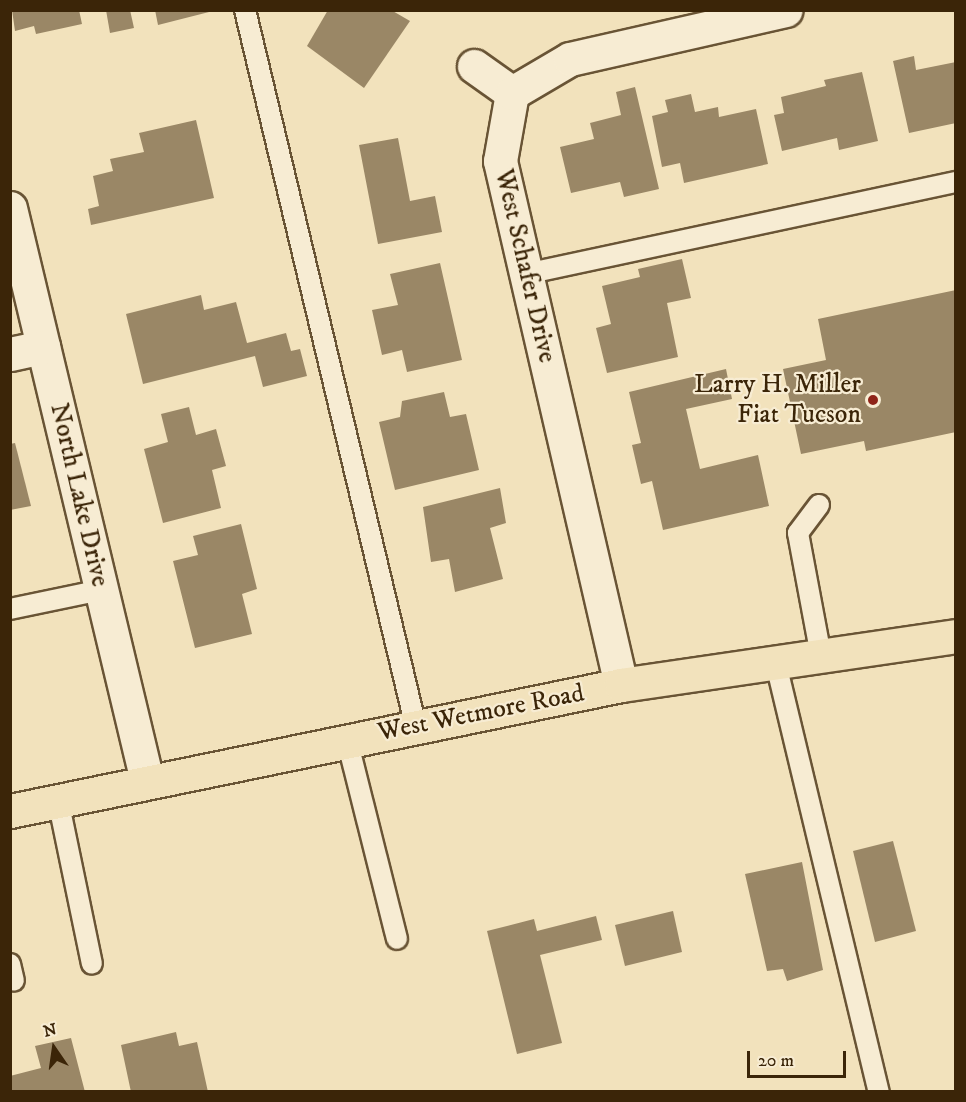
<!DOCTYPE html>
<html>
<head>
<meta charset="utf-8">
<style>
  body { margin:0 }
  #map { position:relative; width:966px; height:1102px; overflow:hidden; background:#f2e2bc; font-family:"IM FELL DW Pica",serif }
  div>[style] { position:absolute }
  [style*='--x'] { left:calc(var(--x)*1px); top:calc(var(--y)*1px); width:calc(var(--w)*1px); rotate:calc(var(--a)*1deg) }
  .building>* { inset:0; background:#9a8766 }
  .roads { filter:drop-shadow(2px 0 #695435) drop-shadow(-2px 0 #695435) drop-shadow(0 2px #695435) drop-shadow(0 -2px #695435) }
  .lane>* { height:20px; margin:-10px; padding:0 10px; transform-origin:10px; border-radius:10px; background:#f7ecd3 }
  .street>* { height:33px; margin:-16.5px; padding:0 16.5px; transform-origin:16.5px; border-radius:16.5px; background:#f7ecd3 }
  .primary>* { height:33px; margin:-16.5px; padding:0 16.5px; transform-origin:16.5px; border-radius:16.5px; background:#f2e2bc }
  .dots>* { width:16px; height:16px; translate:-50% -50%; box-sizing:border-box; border:3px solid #f7ecd3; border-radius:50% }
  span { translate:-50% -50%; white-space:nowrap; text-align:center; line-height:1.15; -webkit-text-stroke:4.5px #f7ecd3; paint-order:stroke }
  .street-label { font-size:26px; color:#3b2508 }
  .poi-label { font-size:26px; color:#3b2508 }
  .right { translate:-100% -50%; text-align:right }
  .frame { position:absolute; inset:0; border:12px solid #3b2508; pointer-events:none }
  .north { position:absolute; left:24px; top:1018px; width:60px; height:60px; -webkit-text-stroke:4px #f7ecd3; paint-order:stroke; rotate:347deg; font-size:16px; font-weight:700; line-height:24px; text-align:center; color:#3b2508 }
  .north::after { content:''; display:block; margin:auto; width:21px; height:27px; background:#3b2508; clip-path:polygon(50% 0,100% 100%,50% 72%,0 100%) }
  .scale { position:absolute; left:747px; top:1051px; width:99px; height:27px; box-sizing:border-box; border:3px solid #3b2508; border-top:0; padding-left:8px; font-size:18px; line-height:21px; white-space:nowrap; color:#3b2508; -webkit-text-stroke:4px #f7ecd3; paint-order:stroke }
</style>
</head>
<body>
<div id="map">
  <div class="building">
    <div style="clip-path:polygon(12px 10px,79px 10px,82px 24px,36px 34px,34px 26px,15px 31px)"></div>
    <div style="clip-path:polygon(106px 10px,130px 10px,134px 28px,110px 33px)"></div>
    <div style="clip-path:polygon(155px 10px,213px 10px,213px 11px,158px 25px)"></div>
    <div style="clip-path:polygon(328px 10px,391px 10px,410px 21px,364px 88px,307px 46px)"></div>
    <div style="clip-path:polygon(914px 56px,916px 70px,956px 62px,956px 123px,909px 133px,893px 61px)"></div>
    <div style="clip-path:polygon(862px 72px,878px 141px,839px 150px,837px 138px,782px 151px,774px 115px,784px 113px,781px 97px,826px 86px,824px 80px)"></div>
    <div style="clip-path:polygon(635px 87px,659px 189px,624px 197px,620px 182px,571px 193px,560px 147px,594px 139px,590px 123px,621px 115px,616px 92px)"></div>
    <div style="clip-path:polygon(691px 94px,695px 112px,718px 107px,719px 117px,756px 109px,768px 164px,684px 183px,680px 163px,662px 167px,652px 116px,668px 112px,665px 100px)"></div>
    <div style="clip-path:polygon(196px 120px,214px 198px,91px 225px,88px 209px,99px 206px,93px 176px,113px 171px,110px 159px,144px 152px,139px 133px)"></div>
    <div style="clip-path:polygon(398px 138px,410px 201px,435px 196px,442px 232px,378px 244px,359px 145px)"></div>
    <div style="clip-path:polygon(682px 259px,691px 298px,667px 303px,678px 357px,607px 373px,596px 328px,611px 324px,602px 286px,640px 277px,638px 269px)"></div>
    <div style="clip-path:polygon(440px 263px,462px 360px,407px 372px,402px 350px,382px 355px,372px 310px,398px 305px,390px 274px)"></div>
    <div style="clip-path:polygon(956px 290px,956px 432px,866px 451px,864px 441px,801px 454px,783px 369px,826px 360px,818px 319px)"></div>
    <div style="clip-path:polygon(201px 295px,204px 310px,236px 302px,247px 343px,286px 333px,291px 351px,300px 349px,307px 376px,263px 387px,255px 356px,143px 384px,126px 314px)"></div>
    <div style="clip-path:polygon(726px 369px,732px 399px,686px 409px,700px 469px,758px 455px,769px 506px,663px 530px,652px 481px,641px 484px,632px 445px,641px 443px,629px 392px)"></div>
    <div style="clip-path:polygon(444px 392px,450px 417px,466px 414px,479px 470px,395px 490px,379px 422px,400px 417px,402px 401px)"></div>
    <div style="clip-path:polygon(189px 407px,196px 435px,216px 429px,226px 466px,212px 470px,221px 508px,163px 523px,144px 449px,168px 442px,161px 414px)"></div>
    <div style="clip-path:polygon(15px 443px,31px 506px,10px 510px,10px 444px)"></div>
    <div style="clip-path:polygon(500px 488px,506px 523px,490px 528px,503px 579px,455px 592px,449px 559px,431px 562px,423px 507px)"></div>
    <div style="clip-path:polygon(241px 524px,257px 589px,242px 594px,252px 634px,195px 648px,173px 561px,198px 555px,193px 536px)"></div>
    <div style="clip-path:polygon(893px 841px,916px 931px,875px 942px,853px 851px)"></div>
    <div style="clip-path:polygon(802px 862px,823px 970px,787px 981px,783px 969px,767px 971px,745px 874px)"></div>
    <div style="clip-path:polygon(673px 911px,682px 952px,625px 966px,615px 925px)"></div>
    <div style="clip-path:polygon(596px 916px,602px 940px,540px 955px,562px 1043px,517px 1054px,487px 931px,534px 919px,537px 931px)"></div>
    <div style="clip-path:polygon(176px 1032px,179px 1046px,197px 1042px,208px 1092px,131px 1092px,121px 1045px)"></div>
    <div style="clip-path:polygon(71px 1038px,85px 1092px,10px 1092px,10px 1076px,41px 1068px,35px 1046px)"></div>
  </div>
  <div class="roads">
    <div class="lane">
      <div style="--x:245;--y:10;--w:737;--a:76.59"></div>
      <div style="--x:526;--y:274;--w:440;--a:-12.1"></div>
      <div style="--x:819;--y:505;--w:35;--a:127"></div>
      <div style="--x:798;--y:533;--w:125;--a:79.4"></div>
      <div style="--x:10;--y:609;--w:93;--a:-11.8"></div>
      <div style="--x:776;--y:664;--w:440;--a:76.5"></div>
      <div style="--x:347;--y:740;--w:205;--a:75.9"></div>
      <div style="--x:58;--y:800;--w:167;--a:78.3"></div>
      <div style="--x:10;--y:964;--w:17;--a:77"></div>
    </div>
    <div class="street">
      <div style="--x:474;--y:66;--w:47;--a:35.4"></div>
      <div style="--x:10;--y:208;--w:589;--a:76.55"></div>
      <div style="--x:10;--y:354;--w:34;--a:-12"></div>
      <div style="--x:621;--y:685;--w:538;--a:-103"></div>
      <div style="--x:500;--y:161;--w:69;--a:-80"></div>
      <div style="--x:512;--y:93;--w:67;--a:-30.4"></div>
      <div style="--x:570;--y:59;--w:221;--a:-12.8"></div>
    </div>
    <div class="primary">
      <div style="--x:10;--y:811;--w:624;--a:-11.65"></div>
      <div style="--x:621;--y:685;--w:339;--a:-8.3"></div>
    </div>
  </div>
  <div class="dots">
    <div style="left:873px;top:400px;background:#8f2418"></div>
  </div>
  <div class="street-label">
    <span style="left:525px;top:266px;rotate:77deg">West Schafer Drive</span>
    <span style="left:79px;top:495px;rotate:77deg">North Lake Drive</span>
    <span style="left:481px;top:713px;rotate:-11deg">West Wetmore Road</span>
  </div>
  <div class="poi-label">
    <span class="right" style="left:861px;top:400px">Larry H. Miller<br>Fiat Tucson</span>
  </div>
  <div class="frame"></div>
  <div class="north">N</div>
  <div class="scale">20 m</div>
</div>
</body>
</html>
